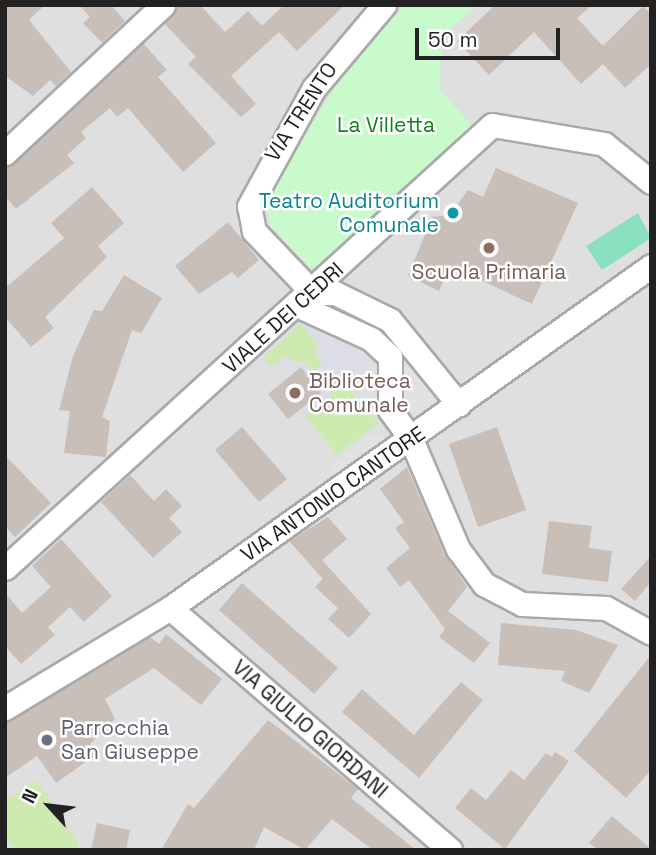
<!DOCTYPE html>
<html>
<head>
<meta charset="utf-8">
<style>
  body { margin:0 }
  #map { position:relative; width:656px; height:855px; overflow:hidden; background:#f2efe9; font-family:"Space Grotesk",sans-serif }
  div>[style] { position:absolute }
  [style*='--x'] { left:calc(var(--x)*1px); top:calc(var(--y)*1px); width:calc(var(--w)*1px); rotate:calc(var(--a)*1deg) }
  .residential>* { inset:0; background:#e0dfdf }
  .grass>* { inset:0; background:#cdebb0 }
  .park>* { inset:0; background:#c8facc }
  .pitch>* { inset:0; background:#88e0be }
  .parking>* { inset:0; background:#e2e2e2 }
  .plaza>* { inset:0; background:#dddde8 }
  .building>* { inset:0; background:#c7bfb8 }
  .roads { filter:drop-shadow(2px 0 #a9a9a9) drop-shadow(-2px 0 #a9a9a9) drop-shadow(0 2px #a9a9a9) drop-shadow(0 -2px #a9a9a9) }
  .street>* { height:23px; margin:-11.5px; padding:0 11.5px; transform-origin:11.5px; border-radius:11.5px; background:#fff }
  .dots>* { width:19px; height:19px; translate:-50% -50%; box-sizing:border-box; border:4px solid #fff; border-radius:50% }
  span { translate:-50% -50%; white-space:nowrap; text-align:center; line-height:1.15; -webkit-text-stroke:5px #fff; paint-order:stroke }
  .street-label { font-size:21px; color:#222 }
  .park-label { font-size:21px; color:#0c8416 }
  .culture-label { font-size:21px; color:#0d838f }
  .right { translate:-100% -50%; text-align:right }
  .education-label { font-size:21px; color:#785e54 }
  .left { translate:0 -50%; text-align:left }
  .worship-label { font-size:21px; color:#5b616d }
  .frame { position:absolute; inset:0; border:7px solid #222; pointer-events:none }
  .north { position:absolute; left:14px; top:771px; width:70px; height:70px; -webkit-text-stroke:5px #fff; paint-order:stroke; rotate:297deg; font-size:19px; font-weight:700; line-height:28px; text-align:center; color:#222 }
  .north::after { content:''; display:block; margin:auto; width:24px; height:32px; background:#222; clip-path:polygon(50% 0,100% 100%,50% 72%,0 100%) }
  .scale { position:absolute; left:415px; top:28px; width:145px; height:32px; box-sizing:border-box; border:4px solid #222; border-top:0; padding-left:9px; font-size:21px; line-height:24px; white-space:nowrap; color:#222; -webkit-text-stroke:5px #fff; paint-order:stroke }
</style>
</head>
<body>
<div id="map">
  <div class="residential">
    <div style="clip-path:polygon(5px 5px,651px 5px,651px 850px,5px 850px)"></div>
  </div>
  <div class="grass">
    <div style="clip-path:polygon(301px 323px,320px 347px,323px 364px,312px 372px,285px 356px,271px 367px,264px 357px)"></div>
    <div style="clip-path:polygon(334px 374px,379px 423px,336px 455px,306px 416px,331px 396px,322px 383px)"></div>
    <div style="clip-path:polygon(36px 780px,79px 844px,77px 850px,16px 850px,5px 837px,5px 801px)"></div>
  </div>
  <div class="park">
    <div style="clip-path:polygon(405px 5px,477px 5px,443px 36px,439px 89px,475px 129px,317px 274px,270px 226px,265px 195px,354px 59px)"></div>
  </div>
  <div class="pitch">
    <div style="clip-path:polygon(638px 213px,651px 238px,602px 270px,586px 246px)"></div>
  </div>
  <div class="parking">
    <div style="clip-path:polygon(340px 280px,400px 311px,463px 391px,403px 437px,388px 364px,310px 318px)"></div>
    <div style="clip-path:polygon(374px 434px,389px 439px,331px 479px,330px 466px)"></div>
  </div>
  <div class="plaza">
    <div style="clip-path:polygon(310px 318px,378px 350px,386px 367px,377px 361px,344px 387px,333px 375px,322px 383px,332px 396px,306px 416px,301px 409px,321px 392px,301px 367px,289px 377px,277px 362px,285px 355px,294px 366px,302px 360px,313px 372px,323px 364px,314px 352px,319px 347px,301px 323px)"></div>
  </div>
  <div class="building">
    <div style="clip-path:polygon(5px 5px,45px 5px,29px 20px,71px 72px,56px 86px,50px 80px,33px 96px,5px 76px)"></div>
    <div style="clip-path:polygon(79px 5px,111px 5px,125px 21px,102px 43px,83px 23px,90px 17px)"></div>
    <div style="clip-path:polygon(177px 5px,200px 5px,225px 32px,248px 11px,262px 26px,284px 5px,345px 5px,297px 51px,279px 32px,231px 76px,256px 104px,241px 117px,188px 64px,196px 57px,164px 23px)"></div>
    <div style="clip-path:polygon(495px 5px,592px 5px,577px 18px,603px 46px,643px 6px,651px 14px,651px 64px,625px 88px,603px 64px,581px 84px,534px 32px,489px 75px,457px 41px)"></div>
    <div style="clip-path:polygon(143px 43px,167px 70px,158px 77px,216px 143px,183px 172px,128px 108px,117px 117px,110px 108px,81px 132px,86px 138px,67px 155px,74px 163px,16px 209px,5px 196px,5px 167px)"></div>
    <div style="clip-path:polygon(496px 168px,578px 203px,532px 304px,450px 266px,439px 291px,408px 276px,432px 217px,450px 215px,468px 190px,483px 197px)"></div>
    <div style="clip-path:polygon(92px 187px,124px 223px,98px 246px,107px 257px,45px 317px,54px 328px,31px 347px,5px 317px,5px 288px,64px 238px,51px 223px)"></div>
    <div style="clip-path:polygon(228px 222px,259px 260px,238px 278px,232px 272px,199px 294px,175px 266px)"></div>
    <div style="clip-path:polygon(124px 275px,162px 298px,141px 333px,132px 330px,102px 417px,110px 421px,106px 457px,64px 453px,70px 411px,59px 410px,73px 356px,94px 310px,102px 311px)"></div>
    <div style="clip-path:polygon(301px 367px,321px 393px,288px 419px,268px 394px)"></div>
    <div style="clip-path:polygon(242px 427px,287px 479px,259px 502px,215px 450px)"></div>
    <div style="clip-path:polygon(497px 427px,526px 510px,478px 527px,449px 444px)"></div>
    <div style="clip-path:polygon(5px 455px,51px 503px,15px 537px,5px 526px)"></div>
    <div style="clip-path:polygon(407px 467px,445px 555px,467px 587px,448px 611px,490px 643px,474px 663px,439px 637px,445px 629px,409px 580px,400px 587px,386px 568px,410px 548px,395px 528px,404px 522px,380px 489px)"></div>
    <div style="clip-path:polygon(130px 475px,154px 501px,166px 489px,182px 506px,169px 518px,182px 532px,153px 558px,101px 502px)"></div>
    <div style="clip-path:polygon(328px 517px,347px 539px,322px 560px,371px 614px,349px 638px,328px 619px,338px 608px,315px 587px,323px 579px,289px 541px)"></div>
    <div style="clip-path:polygon(549px 521px,592px 526px,589px 548px,612px 551px,608px 582px,542px 574px)"></div>
    <div style="clip-path:polygon(61px 539px,112px 596px,84px 622px,70px 607px,48px 627px,55px 635px,21px 664px,5px 646px,5px 593px,22px 613px,51px 587px,32px 566px)"></div>
    <div style="clip-path:polygon(651px 556px,651px 582px,635px 601px,621px 589px)"></div>
    <div style="clip-path:polygon(242px 583px,338px 668px,314px 694px,219px 610px)"></div>
    <div style="clip-path:polygon(501px 623px,576px 630px,618px 645px,589px 693px,561px 681px,565px 671px,498px 665px)"></div>
    <div style="clip-path:polygon(166px 634px,222px 679px,201px 705px,154px 668px,105px 699px,115px 719px,90px 744px,97px 754px,56px 783px,37px 756px,5px 778px,5px 722px,150px 637px,159px 644px)"></div>
    <div style="clip-path:polygon(651px 655px,651px 770px,626px 798px,574px 751px)"></div>
    <div style="clip-path:polygon(461px 682px,483px 700px,419px 778px,342px 712px,362px 689px,414px 735px)"></div>
    <div style="clip-path:polygon(268px 720px,358px 789px,351px 798px,416px 850px,373px 850px,332px 819px,305px 850px,264px 827px,254px 850px,161px 850px,188px 804px,194px 808px)"></div>
    <div style="clip-path:polygon(555px 752px,569px 761px,505px 849px,455px 808px,471px 788px,486px 800px,511px 770px,524px 780px,546px 753px,552px 757px)"></div>
    <div style="clip-path:polygon(612px 816px,651px 849px,651px 850px,598px 850px,589px 843px)"></div>
    <div style="clip-path:polygon(97px 823px,130px 830px,126px 850px,91px 850px)"></div>
  </div>
  <div class="roads">
    <div class="street">
      <div style="--x:5;--y:153;--w:216;--a:-43.1"></div>
      <div style="--x:313;--y:293;--w:86;--a:-133.6"></div>
      <div style="--x:254;--y:231;--w:25;--a:-101"></div>
      <div style="--x:249;--y:206;--w:135;--a:-61.2"></div>
      <div style="--x:314;--y:88;--w:109;--a:-49.9"></div>
      <div style="--x:313;--y:293;--w:22;--a:0"></div>
      <div style="--x:335;--y:293;--w:61;--a:26.1"></div>
      <div style="--x:390;--y:320;--w:109;--a:50.9"></div>
      <div style="--x:299;--y:306;--w:79;--a:24.6"></div>
      <div style="--x:371;--y:339;--w:26;--a:43"></div>
      <div style="--x:390;--y:357;--w:53;--a:90"></div>
      <div style="--x:390;--y:410;--w:36;--a:54"></div>
      <div style="--x:411;--y:439;--w:120;--a:66.9"></div>
      <div style="--x:458;--y:549;--w:44;--a:53.4"></div>
      <div style="--x:484;--y:584;--w:43;--a:27.8"></div>
      <div style="--x:522;--y:604;--w:84;--a:2.7"></div>
      <div style="--x:606;--y:608;--w:51;--a:29.1"></div>
      <div style="--x:5;--y:568;--w:658;--a:-42.29"></div>
      <div style="--x:492;--y:125;--w:114;--a:9.6"></div>
      <div style="--x:604;--y:144;--w:60;--a:39"></div>
      <div style="--x:170;--y:608;--w:370;--a:40.8"></div>
      <div style="--x:5;--y:708;--w:193;--a:-31.2"></div>
      <div style="--x:170;--y:608;--w:590;--a:-35.41"></div>
    </div>
  </div>
  <div class="dots">
    <div style="left:453px;top:213px;background:#0f9aa8"></div>
    <div style="left:489px;top:248px;background:#8d6e63"></div>
    <div style="left:295px;top:393px;background:#8d6e63"></div>
    <div style="left:47px;top:740px;background:#6b7280"></div>
  </div>
  <div class="street-label">
    <span style="left:301px;top:112px;rotate:-57deg">VIA TRENTO</span>
    <span style="left:283px;top:318px;rotate:-42deg">VIALE DEI CEDRI</span>
    <span style="left:333px;top:494px;rotate:-35deg">VIA ANTONIO CANTORE</span>
    <span style="left:310px;top:729px;rotate:41deg">VIA GIULIO GIORDANI</span>
  </div>
  <div class="park-label">
    <span style="left:386px;top:125px">La Villetta</span>
  </div>
  <div class="culture-label">
    <span class="right" style="left:439px;top:213px">Teatro Auditorium<br>Comunale</span>
  </div>
  <div class="education-label">
    <span style="left:489px;top:272px">Scuola Primaria</span>
    <span class="left" style="left:309px;top:393px">Biblioteca<br>Comunale</span>
  </div>
  <div class="worship-label">
    <span class="left" style="left:61px;top:740px">Parrocchia<br>San Giuseppe</span>
  </div>
  <div class="frame"></div>
  <div class="north">N</div>
  <div class="scale">50 m</div>
</div>
</body>
</html>
